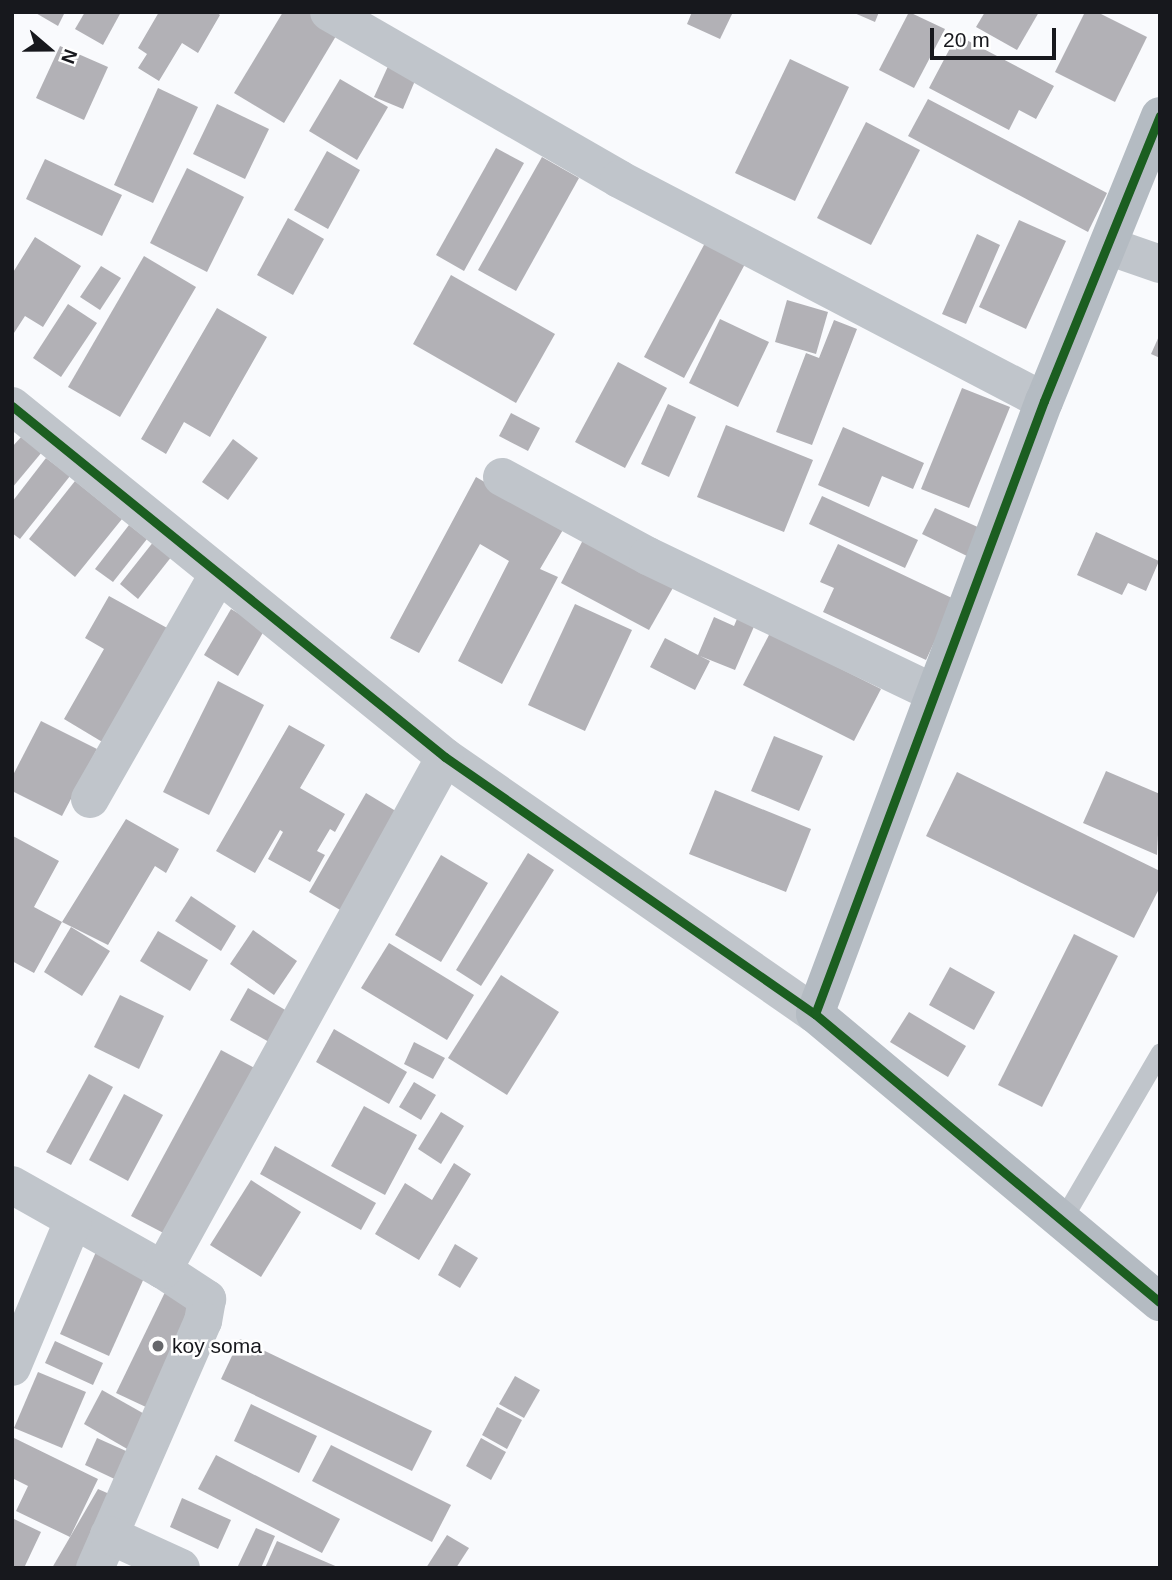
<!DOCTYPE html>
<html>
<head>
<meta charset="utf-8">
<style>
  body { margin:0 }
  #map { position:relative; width:1172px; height:1580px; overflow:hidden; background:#f9fafd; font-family:Helvetica,sans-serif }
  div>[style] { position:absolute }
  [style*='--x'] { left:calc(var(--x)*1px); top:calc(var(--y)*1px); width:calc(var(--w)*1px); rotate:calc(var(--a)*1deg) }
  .building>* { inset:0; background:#b2b1b6 }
  .lane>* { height:19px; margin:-9.5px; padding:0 9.5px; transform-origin:9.5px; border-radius:9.5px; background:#c0c5cb }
  .street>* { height:38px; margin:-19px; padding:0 19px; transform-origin:19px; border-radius:19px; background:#c0c5cb }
  .secondary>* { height:38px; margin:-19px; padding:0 19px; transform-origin:19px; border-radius:19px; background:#b4bbc2 }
  .cycleway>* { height:9px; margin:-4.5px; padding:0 4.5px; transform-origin:4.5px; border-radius:4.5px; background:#1b5e20 }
  .dots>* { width:19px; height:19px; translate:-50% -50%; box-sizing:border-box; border:4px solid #fff; border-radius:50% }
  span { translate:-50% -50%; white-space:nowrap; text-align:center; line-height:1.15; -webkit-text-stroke:5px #fff; paint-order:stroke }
  .poi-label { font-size:21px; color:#17181d }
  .left { translate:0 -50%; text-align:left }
  .frame { position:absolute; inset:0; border:14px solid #17181d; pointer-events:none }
  .north { position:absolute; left:14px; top:14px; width:70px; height:70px; -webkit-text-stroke:5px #fff; paint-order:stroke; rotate:110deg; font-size:19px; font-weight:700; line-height:28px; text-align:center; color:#17181d }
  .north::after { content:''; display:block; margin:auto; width:24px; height:32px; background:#17181d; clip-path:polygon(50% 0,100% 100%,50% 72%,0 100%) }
  .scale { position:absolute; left:930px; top:28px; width:126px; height:32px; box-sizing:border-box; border:4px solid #17181d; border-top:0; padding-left:9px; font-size:21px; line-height:24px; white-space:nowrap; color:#17181d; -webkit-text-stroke:5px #fff; paint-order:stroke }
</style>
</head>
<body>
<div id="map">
  <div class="building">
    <div style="clip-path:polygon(34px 12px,65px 12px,58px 26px)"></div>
    <div style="clip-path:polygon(85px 12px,121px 12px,103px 45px,75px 29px)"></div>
    <div style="clip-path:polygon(159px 12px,216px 12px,220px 15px,198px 53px,182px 43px,159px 81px,138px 68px,147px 54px,138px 48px)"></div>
    <div style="clip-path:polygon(283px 12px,308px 12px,339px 31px,284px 123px,234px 93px)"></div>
    <div style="clip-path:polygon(692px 12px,733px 12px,720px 39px,687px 24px)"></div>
    <div style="clip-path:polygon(852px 12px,879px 12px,875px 22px)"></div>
    <div style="clip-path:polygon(909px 12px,945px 29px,914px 88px,879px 70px)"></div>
    <div style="clip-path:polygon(985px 12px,1039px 12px,1017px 50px,976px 27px)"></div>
    <div style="clip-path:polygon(1085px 12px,1097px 12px,1147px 37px,1115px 102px,1055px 72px)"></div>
    <div style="clip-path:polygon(957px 35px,1054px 86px,1036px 119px,1019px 110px,1009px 130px,929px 88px)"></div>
    <div style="clip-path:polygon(60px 46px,108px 67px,84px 120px,36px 98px)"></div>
    <div style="clip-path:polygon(790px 59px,849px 87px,795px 201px,735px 173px)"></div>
    <div style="clip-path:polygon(389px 64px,417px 76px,403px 109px,374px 97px)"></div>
    <div style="clip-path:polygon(340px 79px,388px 107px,357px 160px,309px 131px)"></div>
    <div style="clip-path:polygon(158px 88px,198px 107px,153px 203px,114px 185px)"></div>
    <div style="clip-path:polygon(928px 99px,1107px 193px,1088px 232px,908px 136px)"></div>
    <div style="clip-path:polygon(217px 104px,269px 129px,245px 179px,193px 154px)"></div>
    <div style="clip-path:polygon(866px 122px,920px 150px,871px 245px,817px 218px)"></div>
    <div style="clip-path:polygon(496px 148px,524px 163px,464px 271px,436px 255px)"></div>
    <div style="clip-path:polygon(327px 151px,360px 170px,328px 229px,294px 210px)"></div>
    <div style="clip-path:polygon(542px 157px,579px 178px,516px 291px,478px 270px)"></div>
    <div style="clip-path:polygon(45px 159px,122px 195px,102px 236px,26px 199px)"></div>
    <div style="clip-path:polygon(187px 168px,244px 197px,207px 272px,150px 243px)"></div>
    <div style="clip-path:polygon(288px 218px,324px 239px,293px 295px,257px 275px)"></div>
    <div style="clip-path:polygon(1019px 220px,1066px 241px,1026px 329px,979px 307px)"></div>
    <div style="clip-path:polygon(977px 234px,1000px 245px,966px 324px,942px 314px)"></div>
    <div style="clip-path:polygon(35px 237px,81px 266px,43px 327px,25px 316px,12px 336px,12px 274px)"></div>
    <div style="clip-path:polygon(705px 243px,745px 264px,684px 378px,644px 357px)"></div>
    <div style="clip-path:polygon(144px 256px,196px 287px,120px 417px,68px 387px)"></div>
    <div style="clip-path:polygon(101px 266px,121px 278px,100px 310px,80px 297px)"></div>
    <div style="clip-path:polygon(451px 275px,555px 334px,516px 403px,413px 344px)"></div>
    <div style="clip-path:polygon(787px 300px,828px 312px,816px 354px,775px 342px)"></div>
    <div style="clip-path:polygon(68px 304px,97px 323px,61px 377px,33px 358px)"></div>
    <div style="clip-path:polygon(217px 308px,267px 337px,210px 437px,184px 422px,166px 454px,141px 439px)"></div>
    <div style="clip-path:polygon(720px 319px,769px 342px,738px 407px,689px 383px)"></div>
    <div style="clip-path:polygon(834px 320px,857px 329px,812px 445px,776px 432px,806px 353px,819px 358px)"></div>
    <div style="clip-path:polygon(1160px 334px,1160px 358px,1151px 354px)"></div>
    <div style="clip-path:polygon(618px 362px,667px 388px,625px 468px,575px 442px)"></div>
    <div style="clip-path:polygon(962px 388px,1010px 407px,969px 508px,921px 489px)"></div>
    <div style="clip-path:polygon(668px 404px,696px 417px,669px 477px,641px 464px)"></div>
    <div style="clip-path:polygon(511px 413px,540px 428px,528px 451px,499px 436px)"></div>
    <div style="clip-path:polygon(726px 425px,813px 460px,784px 532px,697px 497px)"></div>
    <div style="clip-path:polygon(843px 427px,924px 463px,913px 489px,882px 476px,869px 507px,818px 485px)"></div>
    <div style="clip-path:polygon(22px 436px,42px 452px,12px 488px,12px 447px)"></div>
    <div style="clip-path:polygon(233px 439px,258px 458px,228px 500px,202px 482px)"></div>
    <div style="clip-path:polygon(46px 458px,70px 476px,20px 539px,12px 533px,12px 502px)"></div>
    <div style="clip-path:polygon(476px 477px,564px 528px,540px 569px,558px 577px,502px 684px,458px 661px,509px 561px,480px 544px,419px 653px,390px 638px)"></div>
    <div style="clip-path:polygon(75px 481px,122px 519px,75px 577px,29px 539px)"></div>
    <div style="clip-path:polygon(822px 496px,918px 540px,905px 568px,809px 524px)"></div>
    <div style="clip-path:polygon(935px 508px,980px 528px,967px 556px,922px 534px)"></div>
    <div style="clip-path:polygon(129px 525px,147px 539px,113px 582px,95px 569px)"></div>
    <div style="clip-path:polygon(1096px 532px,1159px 561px,1146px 591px,1128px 583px,1122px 595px,1077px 575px)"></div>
    <div style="clip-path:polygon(584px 538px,674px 586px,649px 630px,561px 583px)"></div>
    <div style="clip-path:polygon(154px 541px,172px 556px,138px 599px,120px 584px)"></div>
    <div style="clip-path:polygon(838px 544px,954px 599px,926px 660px,823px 612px,834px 588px,820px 582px)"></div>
    <div style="clip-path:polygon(109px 596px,169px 629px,104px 743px,64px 719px,104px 649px,85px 638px)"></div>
    <div style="clip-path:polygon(575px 604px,632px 630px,585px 731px,528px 705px)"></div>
    <div style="clip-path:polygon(231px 609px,265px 629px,238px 676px,204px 655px)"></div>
    <div style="clip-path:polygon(739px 614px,756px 622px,735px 670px,700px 656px,710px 661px,695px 690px,650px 667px,665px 638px,698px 655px,714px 617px,734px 626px)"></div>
    <div style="clip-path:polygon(770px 633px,881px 689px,854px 741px,743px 685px)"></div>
    <div style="clip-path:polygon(218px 681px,264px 705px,209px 815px,163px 792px)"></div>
    <div style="clip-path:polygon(41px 721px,97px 749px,62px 816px,12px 791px,12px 777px)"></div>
    <div style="clip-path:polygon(289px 725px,325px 745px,300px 788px,345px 814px,335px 832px,330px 829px,317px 851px,325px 855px,310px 882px,268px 859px,283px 832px,280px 830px,255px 873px,216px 851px)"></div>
    <div style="clip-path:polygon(774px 736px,823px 756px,799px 811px,751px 791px)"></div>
    <div style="clip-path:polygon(1106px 771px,1160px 794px,1157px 855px,1083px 823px)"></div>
    <div style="clip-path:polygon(957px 772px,1160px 871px,1160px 887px,1134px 938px,926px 836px)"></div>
    <div style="clip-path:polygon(715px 790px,811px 829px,786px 892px,689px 854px)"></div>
    <div style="clip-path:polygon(366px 793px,399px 813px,342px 911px,309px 892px)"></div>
    <div style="clip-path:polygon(126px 819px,179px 849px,166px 873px,155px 866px,108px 945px,62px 922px)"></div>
    <div style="clip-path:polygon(13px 836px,59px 861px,34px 907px,62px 922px,34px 973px,12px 961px)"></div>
    <div style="clip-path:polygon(528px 853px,554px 870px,481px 986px,456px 970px)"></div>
    <div style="clip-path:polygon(441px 855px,488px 883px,441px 962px,395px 935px)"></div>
    <div style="clip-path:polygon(191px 896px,236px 926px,221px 951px,175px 921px)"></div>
    <div style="clip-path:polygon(71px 927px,110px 951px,82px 996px,44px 972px)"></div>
    <div style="clip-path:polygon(253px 930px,297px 961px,274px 995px,230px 964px)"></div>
    <div style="clip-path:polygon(158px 931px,208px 960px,190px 991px,140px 961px)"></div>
    <div style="clip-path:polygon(1074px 934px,1118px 956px,1042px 1107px,998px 1085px)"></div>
    <div style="clip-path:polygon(389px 943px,474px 995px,447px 1040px,361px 988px)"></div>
    <div style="clip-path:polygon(950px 967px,995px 992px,974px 1030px,929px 1005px)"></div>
    <div style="clip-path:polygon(501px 975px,559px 1012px,507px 1095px,448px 1058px)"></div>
    <div style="clip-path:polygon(248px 988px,287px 1011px,269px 1042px,230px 1020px)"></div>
    <div style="clip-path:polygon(120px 995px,164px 1016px,139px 1069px,94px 1047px)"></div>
    <div style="clip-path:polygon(909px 1012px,966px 1046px,948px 1077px,890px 1042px)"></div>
    <div style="clip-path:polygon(334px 1029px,407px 1072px,389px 1104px,316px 1062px)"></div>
    <div style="clip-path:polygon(414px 1042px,445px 1058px,433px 1079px,404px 1064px)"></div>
    <div style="clip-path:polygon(221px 1050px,260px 1071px,171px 1237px,131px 1216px)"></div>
    <div style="clip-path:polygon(89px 1074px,113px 1087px,71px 1165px,46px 1152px)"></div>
    <div style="clip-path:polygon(414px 1082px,436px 1095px,421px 1120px,399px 1107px)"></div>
    <div style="clip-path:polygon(124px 1094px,163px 1115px,128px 1181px,89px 1160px)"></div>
    <div style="clip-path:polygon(364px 1106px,417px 1135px,385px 1195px,331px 1166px)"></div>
    <div style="clip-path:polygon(441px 1112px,464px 1126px,441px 1164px,418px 1149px)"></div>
    <div style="clip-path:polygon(275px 1146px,376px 1203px,361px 1230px,260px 1174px)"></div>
    <div style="clip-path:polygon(454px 1163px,471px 1174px,419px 1260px,375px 1234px,405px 1183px,432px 1200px)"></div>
    <div style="clip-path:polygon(251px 1180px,301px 1212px,261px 1277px,210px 1245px)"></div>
    <div style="clip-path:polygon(455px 1244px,478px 1258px,460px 1288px,438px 1275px)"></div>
    <div style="clip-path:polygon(99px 1245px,149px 1267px,109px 1356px,60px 1334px)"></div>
    <div style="clip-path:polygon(169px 1284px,200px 1299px,148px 1408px,116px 1393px)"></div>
    <div style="clip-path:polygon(240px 1339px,432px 1431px,412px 1471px,221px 1379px)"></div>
    <div style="clip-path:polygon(55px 1341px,103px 1363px,93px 1385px,45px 1363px)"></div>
    <div style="clip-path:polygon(38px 1372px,86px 1392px,62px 1448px,14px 1428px)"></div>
    <div style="clip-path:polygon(515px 1376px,540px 1390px,524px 1418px,499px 1404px)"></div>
    <div style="clip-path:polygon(102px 1390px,148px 1416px,129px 1450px,84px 1424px)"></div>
    <div style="clip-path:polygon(251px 1404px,317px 1436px,299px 1473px,234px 1441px)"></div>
    <div style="clip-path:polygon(497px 1407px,522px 1420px,507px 1449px,482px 1435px)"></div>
    <div style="clip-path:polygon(12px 1437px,98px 1479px,70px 1537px,16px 1511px,28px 1486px,12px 1478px)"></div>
    <div style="clip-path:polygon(97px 1438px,135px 1455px,123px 1483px,85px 1465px)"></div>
    <div style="clip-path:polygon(481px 1438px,506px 1452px,491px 1480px,466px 1466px)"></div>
    <div style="clip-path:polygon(331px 1445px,451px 1505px,432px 1542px,312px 1481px)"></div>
    <div style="clip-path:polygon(216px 1455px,340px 1519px,322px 1553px,198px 1489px)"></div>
    <div style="clip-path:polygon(98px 1489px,121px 1499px,89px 1568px,52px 1568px)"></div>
    <div style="clip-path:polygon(182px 1498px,231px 1520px,218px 1549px,170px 1527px)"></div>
    <div style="clip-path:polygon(12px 1518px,41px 1532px,24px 1568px,12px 1568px)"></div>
    <div style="clip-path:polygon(256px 1528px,275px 1536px,261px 1568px,237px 1568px)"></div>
    <div style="clip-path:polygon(447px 1535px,469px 1548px,456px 1568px,426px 1568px)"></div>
    <div style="clip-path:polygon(277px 1541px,340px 1568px,265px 1568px)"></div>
  </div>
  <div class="lane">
    <div style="--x:1062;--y:1220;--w:194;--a:-59.7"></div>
  </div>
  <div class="street">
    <div style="--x:329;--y:12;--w:335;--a:29.9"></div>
    <div style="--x:619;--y:179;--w:479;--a:27.6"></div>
    <div style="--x:1108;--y:246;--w:55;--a:19.1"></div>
    <div style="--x:12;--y:406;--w:557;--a:39.03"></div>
    <div style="--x:445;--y:757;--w:450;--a:34.8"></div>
    <div style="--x:502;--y:477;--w:166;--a:28.4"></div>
    <div style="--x:648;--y:556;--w:317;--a:25.6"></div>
    <div style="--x:90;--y:799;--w:258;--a:-60.3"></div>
    <div style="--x:12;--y:1185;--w:173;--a:29.4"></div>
    <div style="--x:163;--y:1270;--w:53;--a:33.4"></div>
    <div style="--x:207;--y:1299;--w:22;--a:100"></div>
    <div style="--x:203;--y:1321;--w:270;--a:113.6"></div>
    <div style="--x:163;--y:1270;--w:585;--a:-61.2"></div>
    <div style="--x:12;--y:1367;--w:158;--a:-67.3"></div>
    <div style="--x:109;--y:1535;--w:79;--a:24.6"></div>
  </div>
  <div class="secondary">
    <div style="--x:1160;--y:116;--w:308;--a:112.1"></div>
    <div style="--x:1044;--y:401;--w:654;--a:110.48"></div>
    <div style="--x:815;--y:1014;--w:449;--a:39.9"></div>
  </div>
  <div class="cycleway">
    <div style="--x:12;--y:406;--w:557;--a:39.03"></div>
    <div style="--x:445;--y:757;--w:450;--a:34.8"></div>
    <div style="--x:815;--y:1014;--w:449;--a:39.9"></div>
    <div style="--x:815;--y:1014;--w:654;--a:-69.52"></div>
    <div style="--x:1044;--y:401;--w:308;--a:-67.9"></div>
  </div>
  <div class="dots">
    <div style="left:158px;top:1346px;background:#66676b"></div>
  </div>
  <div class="poi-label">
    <span class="left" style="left:172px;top:1346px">koy soma</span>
  </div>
  <div class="frame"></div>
  <div class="north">N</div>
  <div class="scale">20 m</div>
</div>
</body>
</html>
